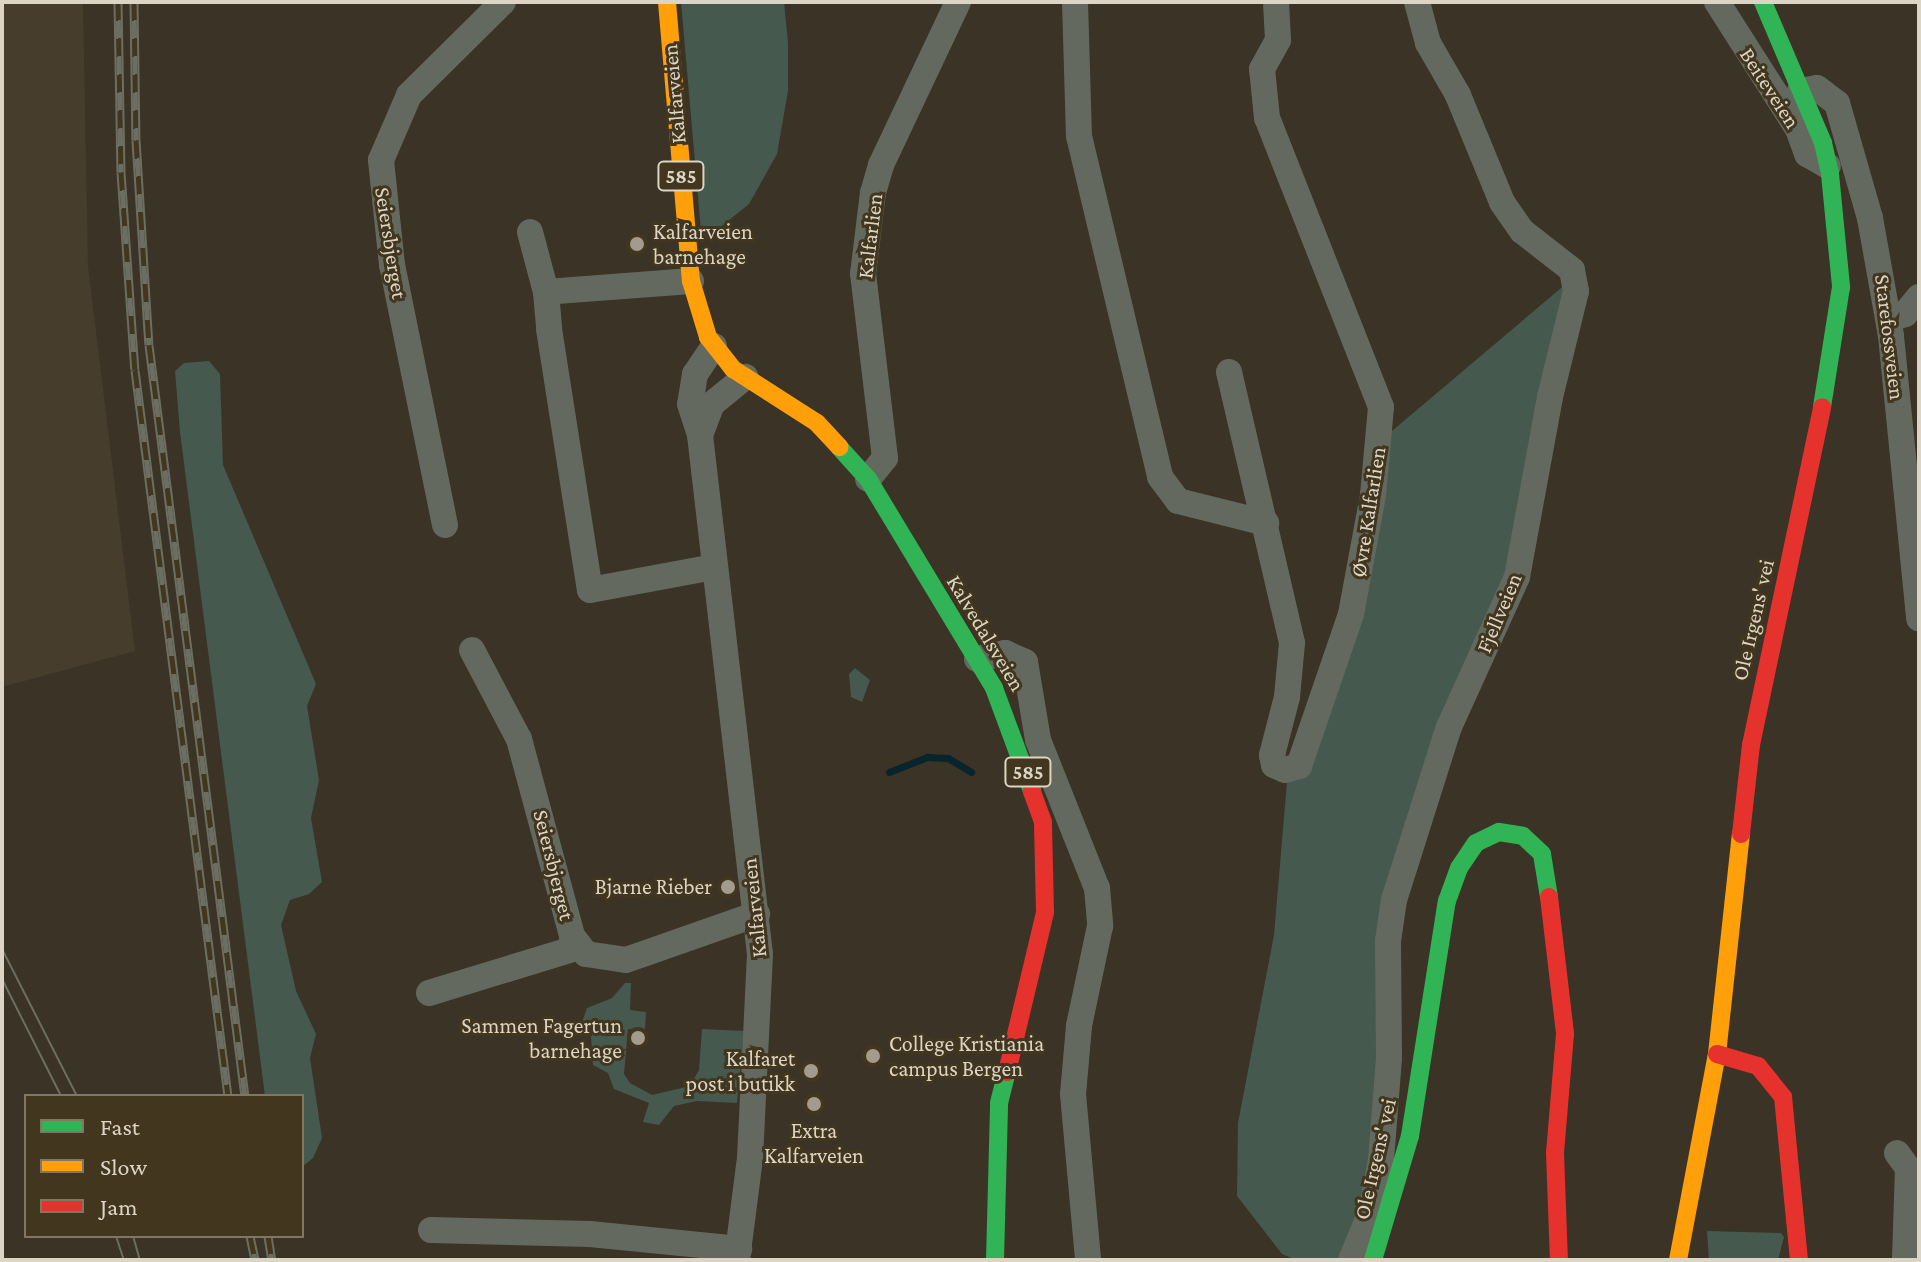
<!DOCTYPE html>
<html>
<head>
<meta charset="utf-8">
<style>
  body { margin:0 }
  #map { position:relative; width:1921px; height:1262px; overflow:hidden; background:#3a3326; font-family:"Crimson Pro",serif }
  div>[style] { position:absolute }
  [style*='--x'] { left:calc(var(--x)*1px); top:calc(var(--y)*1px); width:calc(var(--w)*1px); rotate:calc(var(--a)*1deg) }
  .industrial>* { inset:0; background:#463d2c }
  .green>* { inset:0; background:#46594e }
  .stream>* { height:7px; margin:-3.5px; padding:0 3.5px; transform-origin:3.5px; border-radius:3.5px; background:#08242d }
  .street>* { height:26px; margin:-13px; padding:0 13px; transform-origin:13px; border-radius:13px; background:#64695f }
  .fast>* { height:18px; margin:-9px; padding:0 9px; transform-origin:9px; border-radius:9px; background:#30b455 }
  .slow>* { height:18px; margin:-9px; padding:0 9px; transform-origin:9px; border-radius:9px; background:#ff9f0a }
  .jam>* { height:18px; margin:-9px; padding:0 9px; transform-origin:9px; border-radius:9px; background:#e5322d }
  .tram>* { height:2px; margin:-1px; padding:0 1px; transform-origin:1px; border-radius:1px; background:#6d6e62 }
  .rail>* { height:9px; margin-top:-4.5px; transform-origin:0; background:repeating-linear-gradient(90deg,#42361e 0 18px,#6d6e62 0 36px); box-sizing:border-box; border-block:2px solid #6d6e62 }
  .dots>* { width:22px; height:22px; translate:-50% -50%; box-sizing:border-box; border:4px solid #42361e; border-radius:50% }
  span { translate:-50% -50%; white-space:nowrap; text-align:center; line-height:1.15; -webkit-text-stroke:6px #42361e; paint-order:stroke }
  .shield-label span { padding:2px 6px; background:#42361e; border:2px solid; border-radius:6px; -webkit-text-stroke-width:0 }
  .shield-label { font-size:20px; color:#dcd5c6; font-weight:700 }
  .street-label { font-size:22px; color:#dcd5c6 }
  .poi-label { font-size:22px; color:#dcd5c6 }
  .left { translate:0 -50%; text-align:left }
  .right { translate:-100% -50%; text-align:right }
  .frame { position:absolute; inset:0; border:4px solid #dcd5c6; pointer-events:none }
  .legend { position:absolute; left:24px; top:1094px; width:280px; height:144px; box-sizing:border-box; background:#42361e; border:2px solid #807661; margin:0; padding:10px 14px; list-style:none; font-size:24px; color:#dcd5c6 }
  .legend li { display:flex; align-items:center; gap:16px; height:40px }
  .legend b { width:40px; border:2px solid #807661 }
</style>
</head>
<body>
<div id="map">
  <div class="industrial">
    <div style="clip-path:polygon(2px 2px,83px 2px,88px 266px,135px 651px,2px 687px)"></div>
  </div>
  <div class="green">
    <div style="clip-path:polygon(681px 2px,784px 2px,788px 43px,788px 91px,777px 154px,749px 204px,702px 242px)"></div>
    <div style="clip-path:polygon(1567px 283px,1533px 512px,1405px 828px,1380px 1168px,1345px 1260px,1296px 1260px,1282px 1254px,1237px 1196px,1238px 1123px,1274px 935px,1287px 782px,1304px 764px,1386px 436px)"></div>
    <div style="clip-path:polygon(209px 361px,220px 374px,223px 465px,316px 684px,307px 706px,319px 780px,311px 818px,322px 882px,309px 894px,290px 900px,281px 925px,296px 991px,316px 1034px,310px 1058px,322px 1138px,313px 1158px,302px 1167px,302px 1096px,265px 1096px,180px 432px,175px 371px,184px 363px)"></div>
    <div style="clip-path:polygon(855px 668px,870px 680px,862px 702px,851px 697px,849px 674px)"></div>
    <div style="clip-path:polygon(625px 983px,631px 983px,630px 1010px,646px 1012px,645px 1029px,628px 1029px,624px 1074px,630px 1083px,652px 1095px,690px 1086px,699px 1070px,702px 1029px,744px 1031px,737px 1103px,697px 1101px,674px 1106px,659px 1125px,643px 1122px,649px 1103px,614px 1089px,608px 1073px,593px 1065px,591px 1037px,581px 1025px,587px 1008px,612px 998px)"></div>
    <div style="clip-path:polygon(1707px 1231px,1781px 1233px,1784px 1237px,1778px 1260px,1709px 1260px)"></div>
  </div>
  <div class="stream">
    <div style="--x:889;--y:772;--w:41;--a:-21.5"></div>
    <div style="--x:927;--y:757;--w:21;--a:3"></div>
    <div style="--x:948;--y:758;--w:27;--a:31"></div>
  </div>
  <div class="street">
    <div style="--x:1075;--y:2;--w:134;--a:88.3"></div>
    <div style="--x:1079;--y:136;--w:350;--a:76.6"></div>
    <div style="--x:1160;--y:477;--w:30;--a:53"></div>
    <div style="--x:1178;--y:501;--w:91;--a:14"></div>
    <div style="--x:1717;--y:2;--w:151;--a:57.5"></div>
    <div style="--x:1798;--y:129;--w:27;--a:70"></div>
    <div style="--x:1807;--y:154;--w:24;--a:30"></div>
    <div style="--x:1800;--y:91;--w:17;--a:-10"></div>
    <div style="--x:1817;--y:88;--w:25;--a:37"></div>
    <div style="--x:1837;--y:103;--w:120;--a:74"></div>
    <div style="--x:1870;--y:218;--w:120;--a:79.9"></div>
    <div style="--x:1891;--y:336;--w:284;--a:84.3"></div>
    <div style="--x:530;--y:232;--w:62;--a:75.1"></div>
    <div style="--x:691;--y:281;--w:145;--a:175.7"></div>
    <div style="--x:546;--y:292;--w:37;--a:85"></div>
    <div style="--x:549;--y:329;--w:264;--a:81.1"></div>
    <div style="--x:590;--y:590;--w:126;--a:-10.5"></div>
    <div style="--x:1889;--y:319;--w:17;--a:-17"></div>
    <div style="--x:1905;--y:314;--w:22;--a:-51"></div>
    <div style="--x:714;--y:346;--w:34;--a:124"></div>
    <div style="--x:695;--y:374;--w:30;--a:99"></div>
    <div style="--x:690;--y:404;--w:33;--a:72"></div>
    <div style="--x:700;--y:435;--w:522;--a:83.41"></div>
    <div style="--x:760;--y:954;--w:204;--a:92.8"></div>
    <div style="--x:750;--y:1158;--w:103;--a:97.3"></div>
    <div style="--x:1229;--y:372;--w:278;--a:76.9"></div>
    <div style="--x:1292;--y:643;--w:54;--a:95.3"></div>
    <div style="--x:1287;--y:697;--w:60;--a:104.5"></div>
    <div style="--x:1272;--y:755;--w:10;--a:79"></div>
    <div style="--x:1274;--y:765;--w:12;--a:24"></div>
    <div style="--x:1285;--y:770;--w:15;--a:-16"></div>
    <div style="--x:1299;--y:766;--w:161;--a:-71.1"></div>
    <div style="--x:1351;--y:614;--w:121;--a:-79.5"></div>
    <div style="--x:1373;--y:495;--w:88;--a:-84.8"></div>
    <div style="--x:1381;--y:407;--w:311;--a:-111.5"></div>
    <div style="--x:1267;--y:118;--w:49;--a:-95.8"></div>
    <div style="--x:1262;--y:69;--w:33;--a:-61"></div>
    <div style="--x:1278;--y:40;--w:38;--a:-93"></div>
    <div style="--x:700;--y:435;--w:33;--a:-69"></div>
    <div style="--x:712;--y:404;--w:43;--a:-39.3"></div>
    <div style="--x:868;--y:479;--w:27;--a:-51"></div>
    <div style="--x:885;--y:458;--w:185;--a:-96.8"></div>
    <div style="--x:863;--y:274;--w:82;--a:-83"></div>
    <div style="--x:873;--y:193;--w:29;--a:-74"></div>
    <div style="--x:881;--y:165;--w:180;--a:-64.7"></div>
    <div style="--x:445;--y:525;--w:265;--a:-101.5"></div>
    <div style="--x:392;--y:265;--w:106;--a:-96"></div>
    <div style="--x:381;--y:160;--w:71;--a:-66.7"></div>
    <div style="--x:409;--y:95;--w:132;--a:-44.7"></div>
    <div style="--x:472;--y:650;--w:101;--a:62.2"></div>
    <div style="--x:519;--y:739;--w:204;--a:74.9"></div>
    <div style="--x:572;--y:936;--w:23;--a:52"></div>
    <div style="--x:586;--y:954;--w:40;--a:8.5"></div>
    <div style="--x:626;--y:960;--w:139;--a:-19.3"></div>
    <div style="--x:977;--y:659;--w:29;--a:-12"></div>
    <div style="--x:1005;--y:653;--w:22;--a:24"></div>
    <div style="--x:1025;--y:662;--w:79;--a:80.5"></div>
    <div style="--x:1038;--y:740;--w:159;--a:68.3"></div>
    <div style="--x:1097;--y:888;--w:38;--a:85"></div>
    <div style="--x:1100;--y:926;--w:102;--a:101.9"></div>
    <div style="--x:1079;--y:1026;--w:68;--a:95"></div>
    <div style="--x:1073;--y:1094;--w:167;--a:84.8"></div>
    <div style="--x:429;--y:993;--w:157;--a:-17"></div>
    <div style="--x:1897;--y:1153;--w:19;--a:54"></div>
    <div style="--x:1908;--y:1168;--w:92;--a:91.9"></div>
    <div style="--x:431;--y:1230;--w:159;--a:1.4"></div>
    <div style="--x:590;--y:1234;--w:150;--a:5.7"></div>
    <div style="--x:1351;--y:1260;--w:52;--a:-67.4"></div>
    <div style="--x:1371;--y:1212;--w:53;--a:-79.1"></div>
    <div style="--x:1381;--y:1160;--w:102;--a:-85.5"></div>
    <div style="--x:1389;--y:1058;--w:117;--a:-90.5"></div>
    <div style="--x:1388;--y:941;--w:41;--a:-81.7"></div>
    <div style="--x:1394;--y:900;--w:182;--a:-72.4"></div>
    <div style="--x:1449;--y:727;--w:165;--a:-65.6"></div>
    <div style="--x:1517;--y:577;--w:183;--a:-79.6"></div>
    <div style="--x:1550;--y:397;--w:109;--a:-76.2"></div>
    <div style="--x:1576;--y:291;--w:21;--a:-101"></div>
    <div style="--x:1572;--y:270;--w:63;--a:-142"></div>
    <div style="--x:1522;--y:231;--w:35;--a:-125"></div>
    <div style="--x:1502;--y:202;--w:116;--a:-112.4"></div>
    <div style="--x:1458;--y:95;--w:60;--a:-120"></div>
    <div style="--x:1428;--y:43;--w:42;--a:-105"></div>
  </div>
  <div class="fast">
    <div style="--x:1763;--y:2;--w:153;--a:66.9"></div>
    <div style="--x:1823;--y:143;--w:32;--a:77"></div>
    <div style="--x:1830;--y:174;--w:114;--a:84.4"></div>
    <div style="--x:1841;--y:287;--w:121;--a:99"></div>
    <div style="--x:839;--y:447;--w:43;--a:47.8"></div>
    <div style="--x:868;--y:479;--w:244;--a:58.9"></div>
    <div style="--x:994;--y:688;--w:110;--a:69.7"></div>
    <div style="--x:995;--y:1260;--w:157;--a:-88.5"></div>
    <div style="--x:999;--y:1103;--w:32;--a:-76"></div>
    <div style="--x:1373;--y:1260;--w:129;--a:-73.4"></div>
    <div style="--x:1410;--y:1136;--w:238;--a:-81.1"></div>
    <div style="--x:1447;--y:901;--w:35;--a:-70"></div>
    <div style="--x:1459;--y:868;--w:30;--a:-56"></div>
    <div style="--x:1476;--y:843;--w:25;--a:-26"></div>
    <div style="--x:1499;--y:832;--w:24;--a:9"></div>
    <div style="--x:1523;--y:836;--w:26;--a:43"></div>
    <div style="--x:1542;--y:854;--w:44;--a:80.8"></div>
  </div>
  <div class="slow">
    <div style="--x:667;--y:2;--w:280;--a:85.1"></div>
    <div style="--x:691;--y:281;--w:59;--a:73.1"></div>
    <div style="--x:708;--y:337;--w:41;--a:52"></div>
    <div style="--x:733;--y:369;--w:100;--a:32.7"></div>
    <div style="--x:817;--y:423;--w:33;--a:47"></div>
    <div style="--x:1678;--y:1260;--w:210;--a:-79.3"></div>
    <div style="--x:1717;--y:1054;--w:221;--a:-83.8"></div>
  </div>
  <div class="jam">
    <div style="--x:1741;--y:834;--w:90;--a:-83.6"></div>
    <div style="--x:1751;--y:745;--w:345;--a:-78.1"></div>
    <div style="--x:1549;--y:897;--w:138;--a:83.3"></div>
    <div style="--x:1565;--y:1034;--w:119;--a:94.8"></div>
    <div style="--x:1555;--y:1153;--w:107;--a:87.9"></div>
    <div style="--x:1717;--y:1054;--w:43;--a:16.3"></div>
    <div style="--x:1758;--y:1066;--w:40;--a:51"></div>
    <div style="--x:1783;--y:1097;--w:164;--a:84.4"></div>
    <div style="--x:1007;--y:1072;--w:164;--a:-76.6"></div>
    <div style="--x:1045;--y:912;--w:90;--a:-91.3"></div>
    <div style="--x:1043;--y:822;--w:33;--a:-110"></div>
  </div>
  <div class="tram">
    <div style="--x:2;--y:949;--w:165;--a:63"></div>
    <div style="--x:2;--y:979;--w:131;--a:63.2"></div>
    <div style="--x:116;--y:1236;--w:25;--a:72"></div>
    <div style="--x:133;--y:1236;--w:25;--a:74"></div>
  </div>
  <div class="rail">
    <div style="--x:118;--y:2;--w:170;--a:89"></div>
    <div style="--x:121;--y:172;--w:198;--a:86"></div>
    <div style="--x:135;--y:370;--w:732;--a:82.7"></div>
    <div style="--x:134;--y:2;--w:138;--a:89.2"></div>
    <div style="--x:136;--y:140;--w:205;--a:86.4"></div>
    <div style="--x:149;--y:345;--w:757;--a:82.72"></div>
    <div style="--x:250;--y:1236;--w:25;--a:78"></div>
    <div style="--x:268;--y:1236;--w:24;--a:81"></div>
  </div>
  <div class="dots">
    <div style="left:637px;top:244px;background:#a39c8e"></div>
    <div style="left:728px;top:887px;background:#a39c8e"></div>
    <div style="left:638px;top:1038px;background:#a39c8e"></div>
    <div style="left:873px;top:1056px;background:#a39c8e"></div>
    <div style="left:811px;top:1071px;background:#a39c8e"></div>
    <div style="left:814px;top:1104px;background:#a39c8e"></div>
  </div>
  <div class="shield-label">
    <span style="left:681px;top:176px">585</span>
    <span style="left:1028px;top:772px">585</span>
  </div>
  <div class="street-label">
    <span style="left:1770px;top:88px;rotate:57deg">Beiteveien</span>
    <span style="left:674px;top:94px;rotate:-95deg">Kalfarveien</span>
    <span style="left:870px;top:236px;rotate:-83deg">Kalfarlien</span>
    <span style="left:391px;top:243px;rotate:81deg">Seiersbjerget</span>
    <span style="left:1890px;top:337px;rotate:83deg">Starefossveien</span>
    <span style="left:1368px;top:512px;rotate:-81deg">Øvre Kalfarlien</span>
    <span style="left:1499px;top:613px;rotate:-67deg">Fjellveien</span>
    <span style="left:1753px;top:620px;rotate:-77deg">Ole Irgens' vei</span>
    <span style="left:986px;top:633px;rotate:59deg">Kalvedalsveien</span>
    <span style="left:554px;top:865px;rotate:76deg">Seiersbjerget</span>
    <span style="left:754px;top:908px;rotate:-96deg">Kalfarveien</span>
    <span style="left:1375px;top:1159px;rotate:-77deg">Ole Irgens' vei</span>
  </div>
  <div class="poi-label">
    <span class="left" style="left:653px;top:244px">Kalfarveien<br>barnehage</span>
    <span class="right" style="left:712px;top:887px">Bjarne Rieber</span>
    <span class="right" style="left:622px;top:1038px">Sammen Fagertun<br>barnehage</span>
    <span class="left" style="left:889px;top:1056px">College Kristiania<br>campus Bergen</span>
    <span class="right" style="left:795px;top:1071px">Kalfaret<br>post i butikk</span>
    <span style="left:814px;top:1143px">Extra<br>Kalfarveien</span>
  </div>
  <div class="frame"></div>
  <ul class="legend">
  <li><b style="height:10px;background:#30b455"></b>Fast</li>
  <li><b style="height:10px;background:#ff9f0a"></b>Slow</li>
  <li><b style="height:10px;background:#e5322d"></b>Jam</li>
  </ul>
</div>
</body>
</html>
